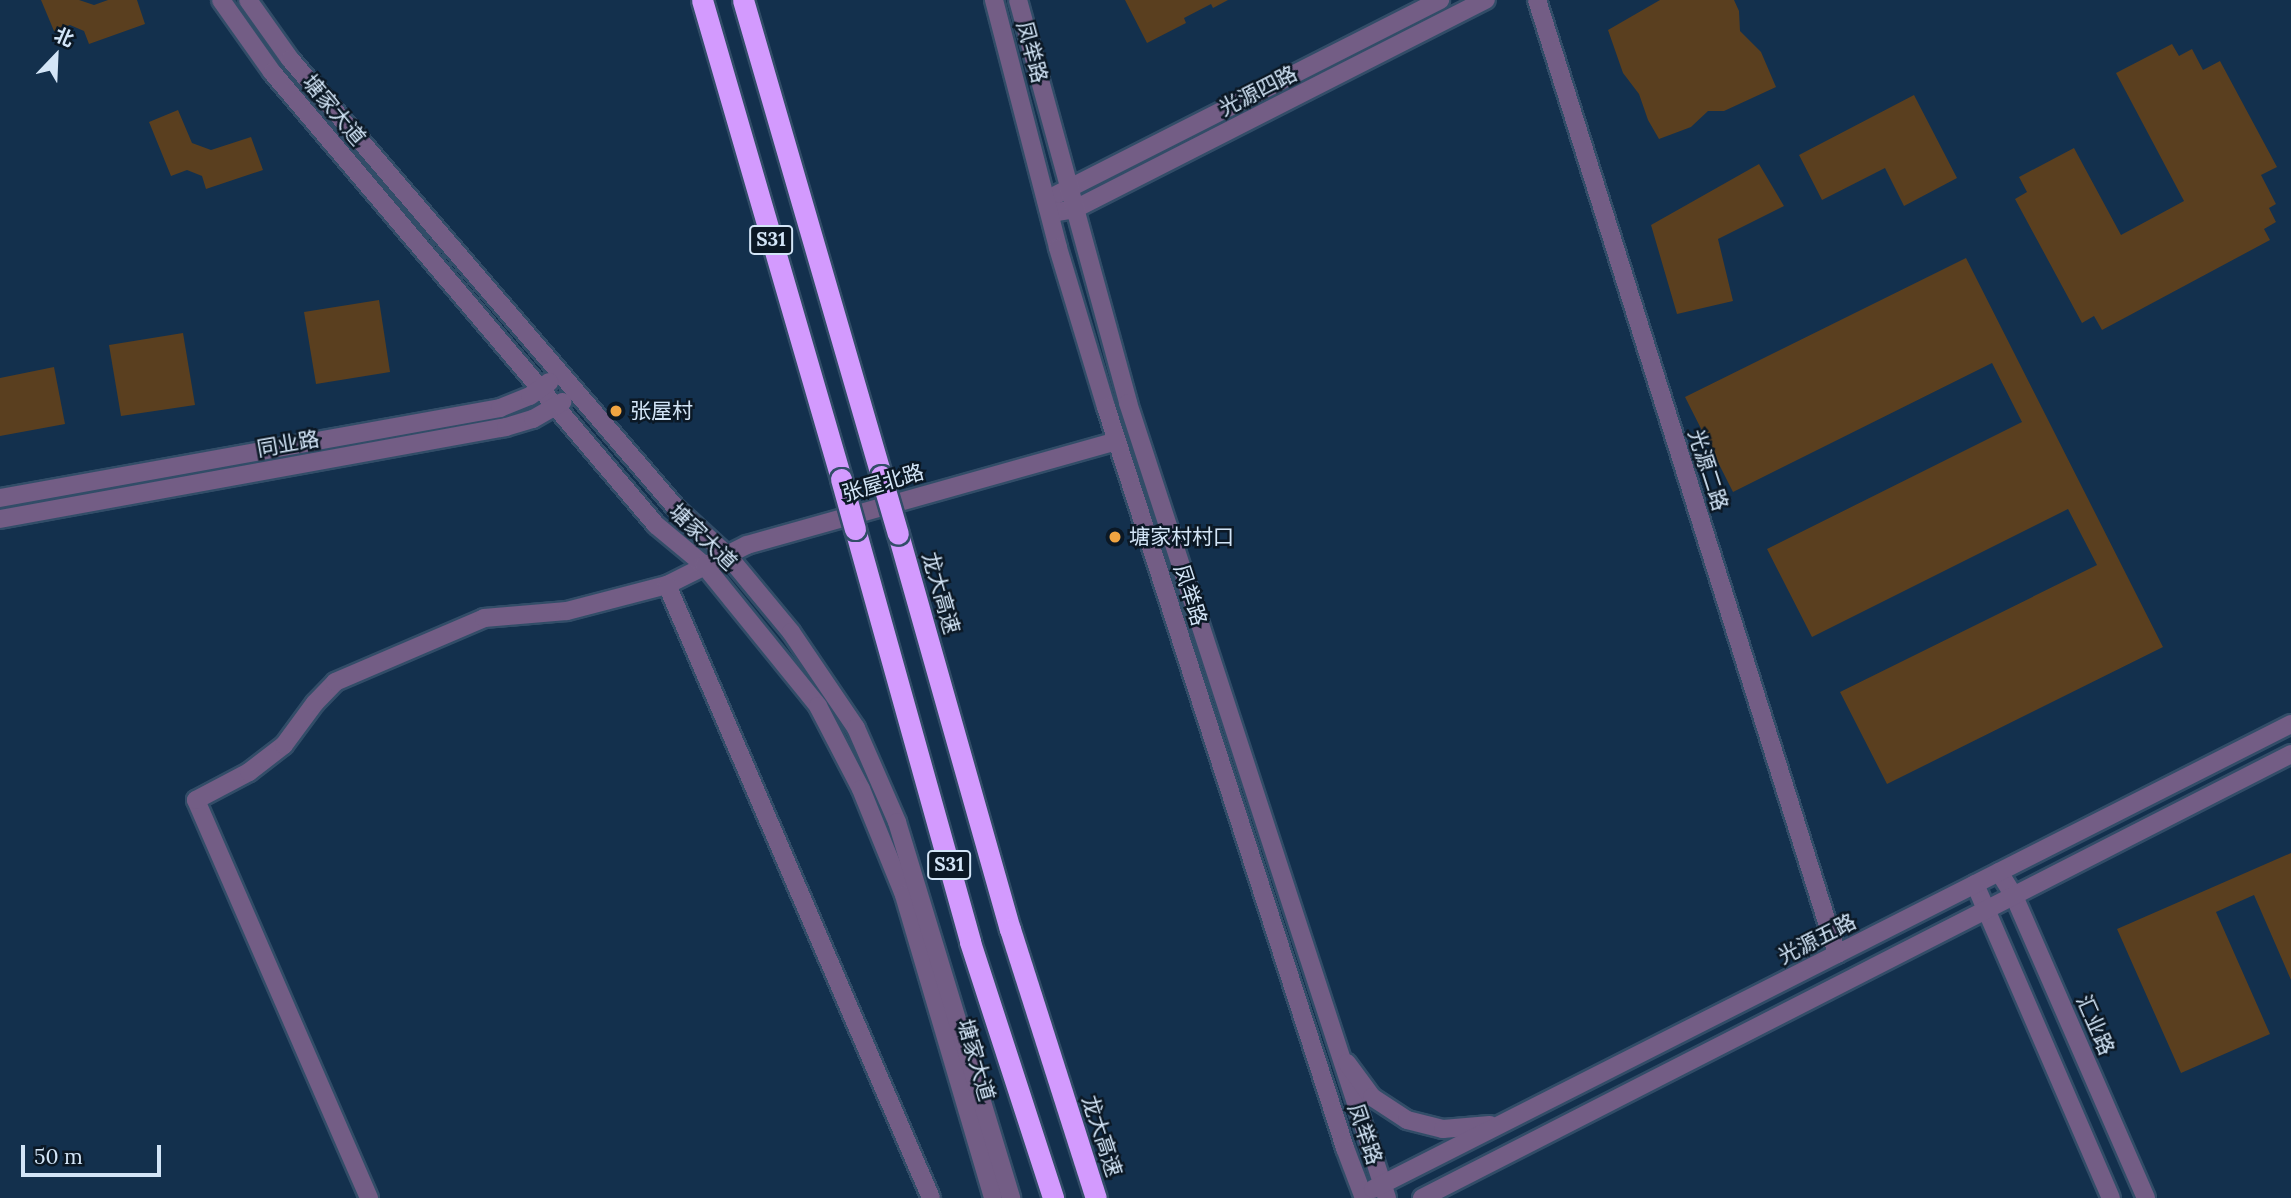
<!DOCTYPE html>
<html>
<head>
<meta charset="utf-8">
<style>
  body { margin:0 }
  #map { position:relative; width:2291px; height:1198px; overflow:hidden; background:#13304d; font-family:Lora,"Noto Sans SC",serif }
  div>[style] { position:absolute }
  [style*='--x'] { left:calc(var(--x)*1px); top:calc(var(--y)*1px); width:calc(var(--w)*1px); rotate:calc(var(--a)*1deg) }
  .building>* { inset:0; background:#5a3f1f }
  .roads { filter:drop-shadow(2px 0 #324d68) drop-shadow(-2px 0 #324d68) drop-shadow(0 2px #324d68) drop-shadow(0 -2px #324d68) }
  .minor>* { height:18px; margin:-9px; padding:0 9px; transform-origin:9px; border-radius:9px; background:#735d85 }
  .tertiary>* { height:18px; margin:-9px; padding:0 9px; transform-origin:9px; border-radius:9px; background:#735d85 }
  .motorway>* { height:21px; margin:-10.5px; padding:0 10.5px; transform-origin:10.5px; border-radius:10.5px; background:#d39afe }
  .bridges { filter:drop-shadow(2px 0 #324d68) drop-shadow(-2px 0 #324d68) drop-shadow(0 2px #324d68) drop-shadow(0 -2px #324d68) }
  .motorway-bridge>* { height:21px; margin:-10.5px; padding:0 10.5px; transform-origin:10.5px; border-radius:10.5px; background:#d39afe }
  .dots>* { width:19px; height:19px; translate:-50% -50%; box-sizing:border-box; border:4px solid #0b1825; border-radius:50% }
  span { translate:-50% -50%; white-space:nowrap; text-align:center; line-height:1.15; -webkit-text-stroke:5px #0b1825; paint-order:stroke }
  .shield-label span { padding:2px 5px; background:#0b1825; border:2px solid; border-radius:5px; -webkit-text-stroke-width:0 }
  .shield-label { font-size:19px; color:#d3e5f7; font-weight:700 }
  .street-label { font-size:21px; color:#d3e5f7 }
  .poi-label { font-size:21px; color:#d3e5f7 }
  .left { translate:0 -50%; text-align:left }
  .north { position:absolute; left:21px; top:21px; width:70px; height:70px; -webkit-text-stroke:5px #0b1825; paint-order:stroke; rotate:23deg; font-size:19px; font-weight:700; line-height:28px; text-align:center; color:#d3e5f7 }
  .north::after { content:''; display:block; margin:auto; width:24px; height:32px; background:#d3e5f7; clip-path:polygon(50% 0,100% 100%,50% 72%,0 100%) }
  .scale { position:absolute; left:21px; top:1145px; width:140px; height:32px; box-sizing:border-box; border:4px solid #d3e5f7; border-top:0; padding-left:9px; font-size:21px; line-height:24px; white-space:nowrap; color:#d3e5f7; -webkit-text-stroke:5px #0b1825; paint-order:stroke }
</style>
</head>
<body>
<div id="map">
  <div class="building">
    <div style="clip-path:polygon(41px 0,79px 0,94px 5px,108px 0,137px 0,145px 24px,89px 44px,84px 31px,70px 25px,54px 31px)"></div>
    <div style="clip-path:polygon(1125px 0,1228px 0,1213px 8px,1211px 4px,1184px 18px,1186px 23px,1147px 43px)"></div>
    <div style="clip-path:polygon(1660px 0,1734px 0,1739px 11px,1740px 31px,1761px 52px,1776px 87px,1724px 111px,1708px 111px,1691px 127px,1659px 139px,1648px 120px,1639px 94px,1623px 73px,1608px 30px)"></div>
    <div style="clip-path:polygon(2172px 44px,2179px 56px,2192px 49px,2203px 70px,2220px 61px,2277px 167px,2261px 175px,2276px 204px,2269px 208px,2276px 222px,2264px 229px,2270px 240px,2102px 330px,2094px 316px,2082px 323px,2015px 199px,2027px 192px,2019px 177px,2074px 148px,2121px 235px,2184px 201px,2116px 73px)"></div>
    <div style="clip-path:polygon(1914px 95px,1957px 178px,1904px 206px,1885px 168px,1822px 200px,1799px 155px)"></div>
    <div style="clip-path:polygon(178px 110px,192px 143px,211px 150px,251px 137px,263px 170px,206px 189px,202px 176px,187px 170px,171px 176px,149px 122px)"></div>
    <div style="clip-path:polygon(1759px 164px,1784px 206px,1718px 239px,1733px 301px,1677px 314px,1651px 225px)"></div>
    <div style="clip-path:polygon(1966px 258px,2163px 647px,1887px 784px,1840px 692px,2097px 565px,2068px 509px,1812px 637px,1767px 549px,2022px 422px,1992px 363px,1733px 492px,1685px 397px)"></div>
    <div style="clip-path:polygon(379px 300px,390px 372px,316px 384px,304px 312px)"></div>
    <div style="clip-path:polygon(183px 333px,195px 405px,121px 416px,109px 345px)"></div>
    <div style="clip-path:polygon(54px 367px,65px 424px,0 436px,0 378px)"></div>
    <div style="clip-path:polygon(2291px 853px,2291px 980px,2254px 895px,2216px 912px,2270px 1034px,2181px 1073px,2117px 929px)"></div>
  </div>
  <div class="roads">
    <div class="minor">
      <div style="--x:1537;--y:0;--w:1000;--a:72.54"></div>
      <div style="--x:1046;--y:200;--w:442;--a:-26.9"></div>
      <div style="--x:1048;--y:208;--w:10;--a:24"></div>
      <div style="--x:1057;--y:212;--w:18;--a:-9"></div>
      <div style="--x:1075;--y:209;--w:461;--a:-27"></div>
      <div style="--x:667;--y:585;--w:89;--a:-26.6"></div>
      <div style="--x:747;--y:545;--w:384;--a:-15.7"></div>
      <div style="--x:369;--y:1198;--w:434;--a:-113.5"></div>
      <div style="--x:196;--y:800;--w:60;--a:-27.8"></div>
      <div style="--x:249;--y:772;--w:44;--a:-37.6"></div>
      <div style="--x:284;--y:745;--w:52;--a:-53.6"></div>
      <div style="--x:315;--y:703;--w:29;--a:-46"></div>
      <div style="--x:335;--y:682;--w:162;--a:-23.2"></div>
      <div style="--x:484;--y:618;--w:83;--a:-4.8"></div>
      <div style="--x:567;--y:611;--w:103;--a:-14.6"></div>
      <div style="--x:667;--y:585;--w:667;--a:66.7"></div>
    </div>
    <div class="tertiary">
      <div style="--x:221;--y:0;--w:88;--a:54.7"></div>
      <div style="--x:272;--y:72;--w:594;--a:49.71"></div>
      <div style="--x:656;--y:525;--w:62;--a:39.8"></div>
      <div style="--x:704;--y:565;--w:181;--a:51"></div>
      <div style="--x:818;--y:706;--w:93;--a:62.6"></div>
      <div style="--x:861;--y:789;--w:114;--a:67.9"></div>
      <div style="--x:904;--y:895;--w:316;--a:73.6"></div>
      <div style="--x:248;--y:0;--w:72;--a:54.6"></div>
      <div style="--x:290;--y:59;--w:592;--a:49.31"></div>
      <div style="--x:676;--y:508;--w:71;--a:42.7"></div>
      <div style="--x:728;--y:556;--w:99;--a:50.3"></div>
      <div style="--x:791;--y:632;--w:116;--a:55.9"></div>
      <div style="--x:856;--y:728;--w:103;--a:66.4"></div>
      <div style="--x:897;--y:822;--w:393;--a:73.1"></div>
      <div style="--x:994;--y:0;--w:256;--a:75.5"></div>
      <div style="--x:1058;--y:248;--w:166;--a:73.2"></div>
      <div style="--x:1106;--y:407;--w:779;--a:72.12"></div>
      <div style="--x:1345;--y:1148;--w:53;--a:69.2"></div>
      <div style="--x:1018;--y:0;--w:418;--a:74.7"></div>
      <div style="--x:1128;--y:403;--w:836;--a:71.96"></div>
      <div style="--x:0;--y:498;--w:508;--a:-10.2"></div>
      <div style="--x:500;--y:408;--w:32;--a:-22"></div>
      <div style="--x:530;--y:396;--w:24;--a:-36"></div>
      <div style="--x:0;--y:519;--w:514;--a:-10.3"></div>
      <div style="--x:506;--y:427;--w:28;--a:-17"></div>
      <div style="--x:533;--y:419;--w:34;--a:-30"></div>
      <div style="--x:1999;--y:872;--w:28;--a:58"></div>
      <div style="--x:2014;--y:896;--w:330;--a:66.4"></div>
      <div style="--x:1975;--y:884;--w:342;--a:66.6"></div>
      <div style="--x:1347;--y:1063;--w:42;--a:53.7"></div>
      <div style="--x:1372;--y:1097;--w:42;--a:33.3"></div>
      <div style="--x:1407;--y:1120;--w:37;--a:14"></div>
      <div style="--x:1443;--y:1129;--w:47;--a:-4.9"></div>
      <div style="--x:1373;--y:1189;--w:1029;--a:-26.86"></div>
      <div style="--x:1422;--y:1198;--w:976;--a:-27.06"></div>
    </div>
    <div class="motorway">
      <div style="--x:702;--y:0;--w:499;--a:73.8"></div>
      <div style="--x:743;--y:0;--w:496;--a:73.8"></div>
      <div style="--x:855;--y:529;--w:429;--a:74.4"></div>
      <div style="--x:970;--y:942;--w:269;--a:72"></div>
      <div style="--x:898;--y:534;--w:411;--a:74.2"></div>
      <div style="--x:1010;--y:929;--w:282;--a:72.3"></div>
    </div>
  </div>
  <div class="bridges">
    <div class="motorway-bridge">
      <div style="--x:881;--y:476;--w:60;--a:73.7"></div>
      <div style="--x:841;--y:479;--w:52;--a:74.4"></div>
    </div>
  </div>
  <div class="dots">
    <div style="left:616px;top:411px;background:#f2a541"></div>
    <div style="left:1115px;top:537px;background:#f2a541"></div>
  </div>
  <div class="shield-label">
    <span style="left:771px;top:240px">S31</span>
    <span style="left:949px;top:865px">S31</span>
  </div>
  <div class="street-label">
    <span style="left:1032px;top:52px;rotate:75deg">凤举路</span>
    <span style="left:1258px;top:91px;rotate:-27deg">光源四路</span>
    <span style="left:334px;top:110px;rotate:50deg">塘家大道</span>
    <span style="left:288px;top:444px;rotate:-10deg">同业路</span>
    <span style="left:1708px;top:470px;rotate:72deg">光源二路</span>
    <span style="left:883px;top:483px;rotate:-16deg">张屋北路</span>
    <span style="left:703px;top:537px;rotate:44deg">塘家大道</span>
    <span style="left:941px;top:593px;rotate:74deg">龙大高速</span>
    <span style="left:1190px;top:595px;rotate:72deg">凤举路</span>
    <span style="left:1817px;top:939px;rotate:-27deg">光源五路</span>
    <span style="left:2095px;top:1025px;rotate:66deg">汇业路</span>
    <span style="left:976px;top:1060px;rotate:74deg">塘家大道</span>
    <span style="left:1365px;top:1134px;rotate:71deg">凤举路</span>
    <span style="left:1102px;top:1136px;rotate:72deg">龙大高速</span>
  </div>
  <div class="poi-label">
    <span class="left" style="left:630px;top:411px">张屋村</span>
    <span class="left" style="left:1129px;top:537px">塘家村村口</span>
  </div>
  <div class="north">北</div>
  <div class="scale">50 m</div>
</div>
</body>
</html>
